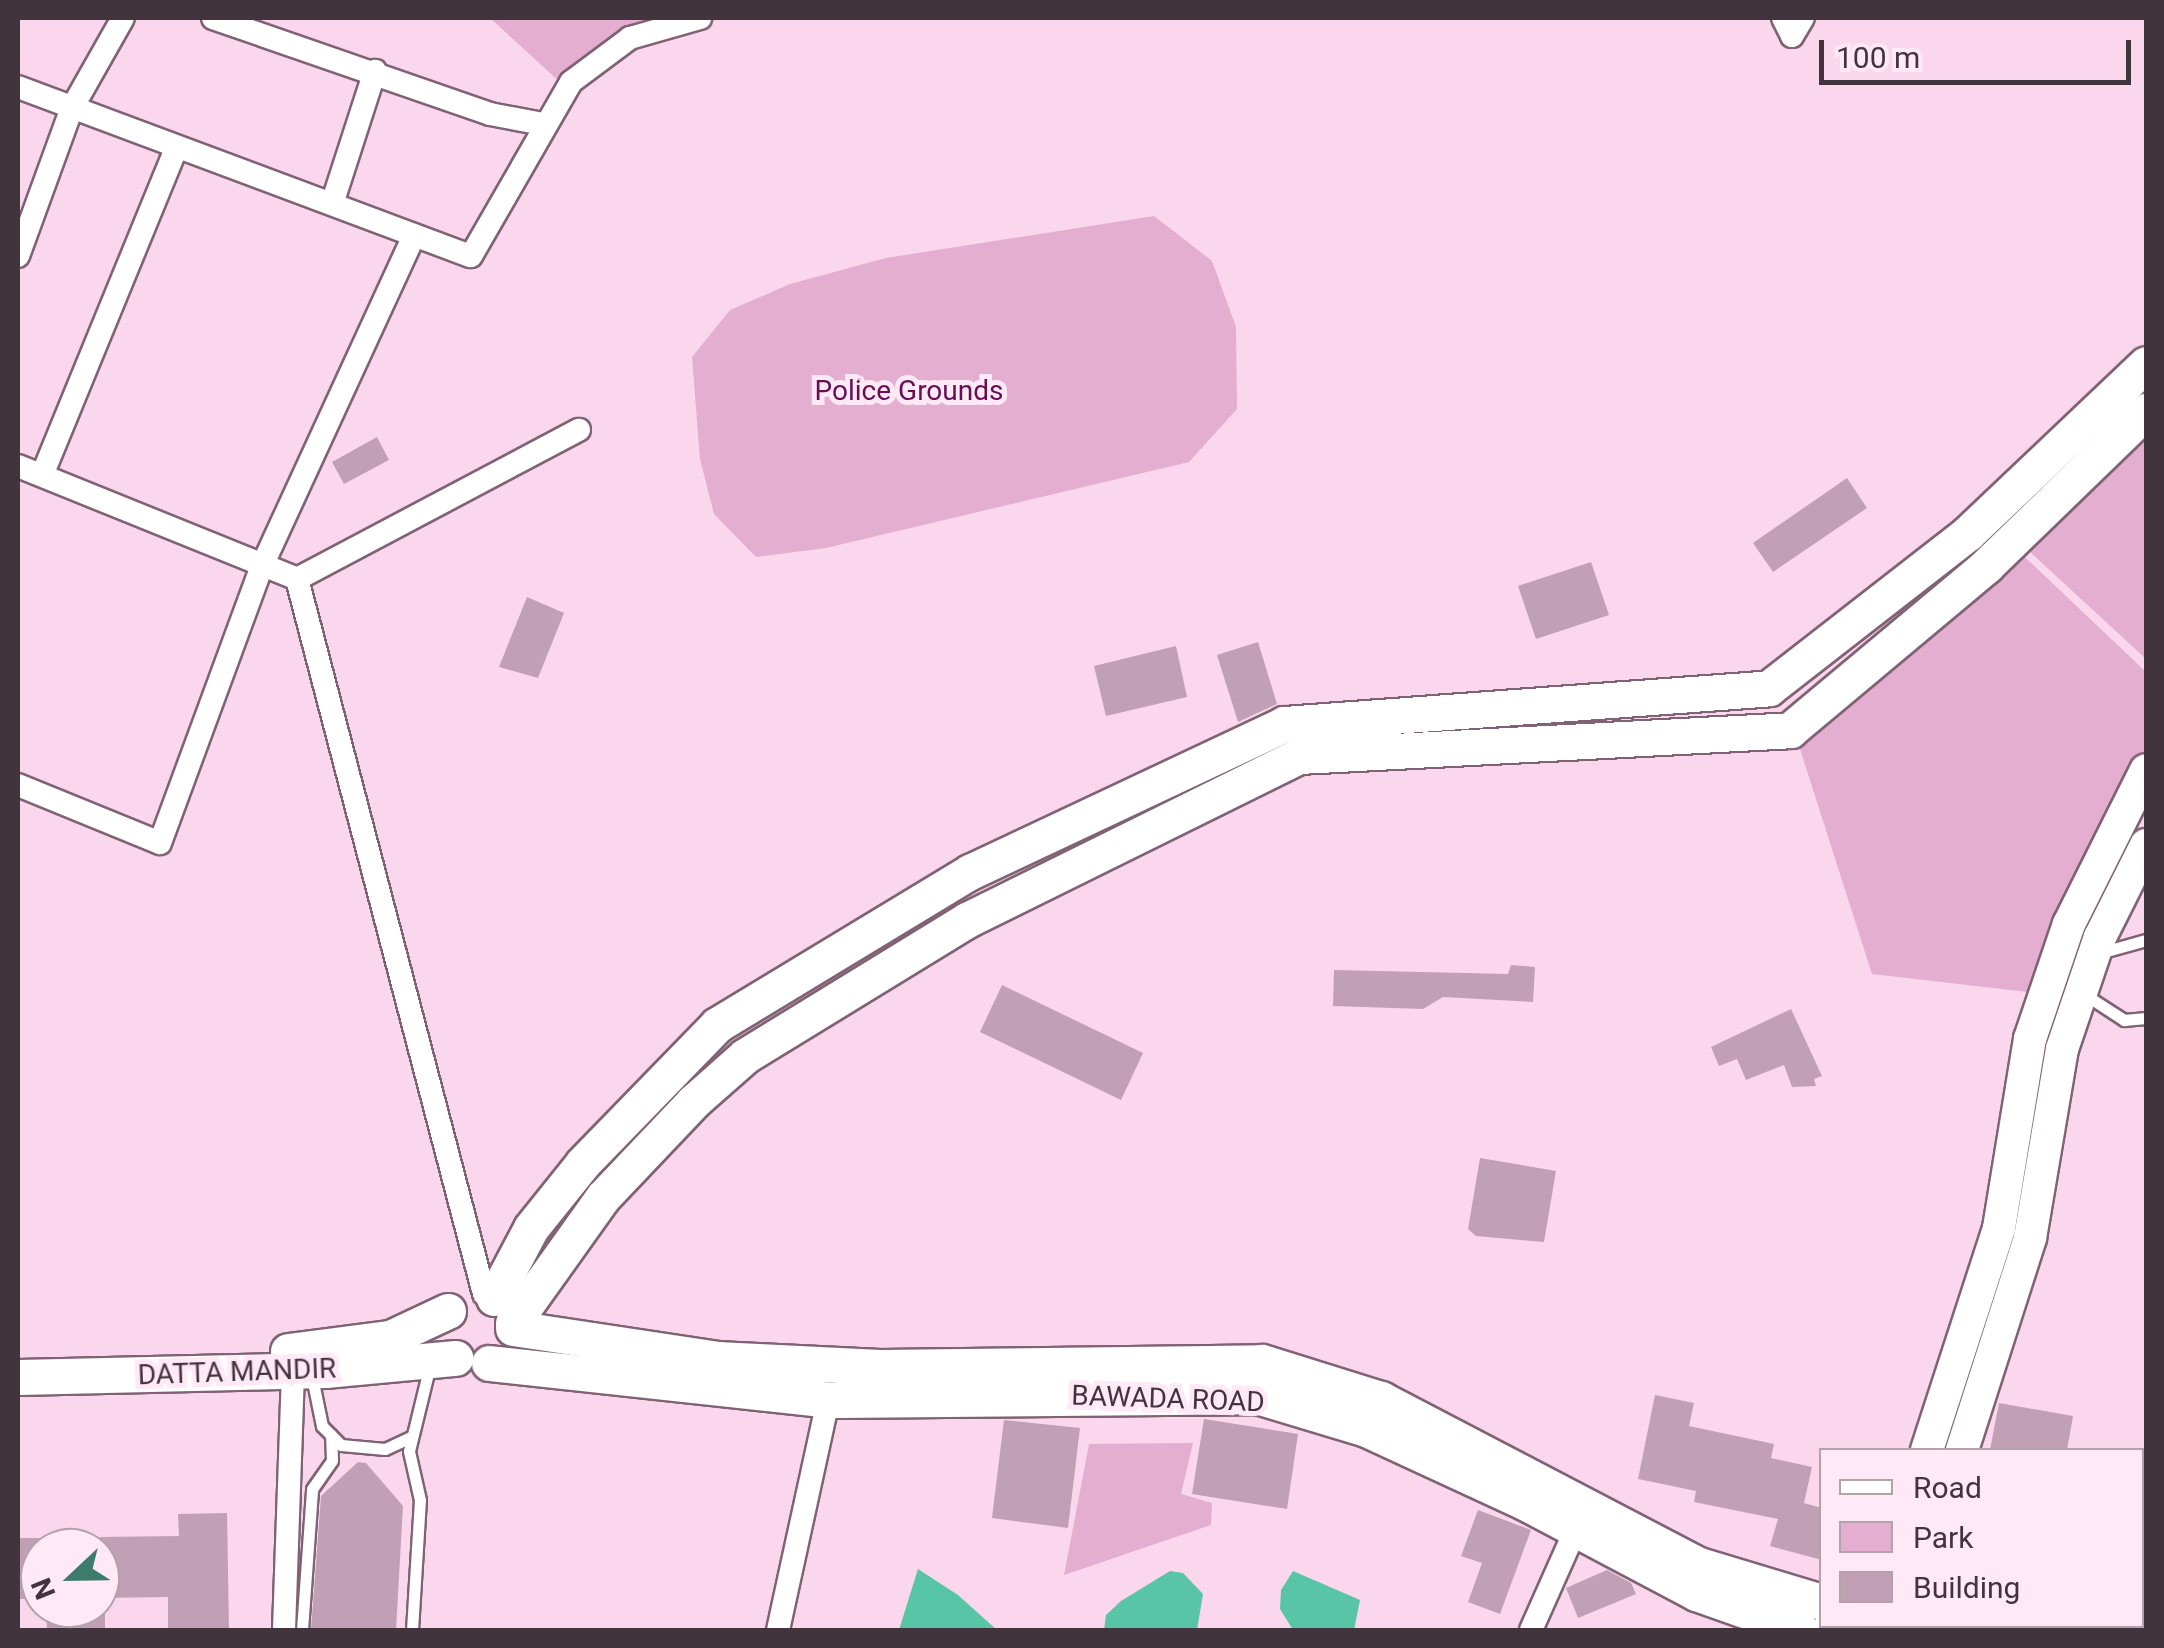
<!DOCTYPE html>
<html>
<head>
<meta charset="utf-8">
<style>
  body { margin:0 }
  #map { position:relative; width:2164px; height:1648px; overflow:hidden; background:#fbd7ed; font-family:Roboto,sans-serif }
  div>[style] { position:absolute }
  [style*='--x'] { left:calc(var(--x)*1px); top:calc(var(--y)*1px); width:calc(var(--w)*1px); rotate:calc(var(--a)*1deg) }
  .green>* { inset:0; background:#e3aecf }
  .water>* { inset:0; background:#58c5a7 }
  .building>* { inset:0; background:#c19fb4 }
  .roads { filter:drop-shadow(2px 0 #806275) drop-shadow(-2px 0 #806275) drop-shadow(0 2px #806275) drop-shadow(0 -2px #806275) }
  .lane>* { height:11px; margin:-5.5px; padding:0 5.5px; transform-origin:5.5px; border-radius:5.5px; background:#fff }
  .street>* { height:22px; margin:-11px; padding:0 11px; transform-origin:11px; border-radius:11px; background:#fff }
  .secondary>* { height:32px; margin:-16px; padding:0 16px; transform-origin:16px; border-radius:16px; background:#fff }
  .primary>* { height:35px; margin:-17.5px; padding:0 17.5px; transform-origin:17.5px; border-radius:17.5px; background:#fff }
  span { translate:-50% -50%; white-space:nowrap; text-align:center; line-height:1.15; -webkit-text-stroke:10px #ffe9f6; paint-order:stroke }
  .park-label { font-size:28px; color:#670e51 }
  .street-label { font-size:28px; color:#42343d }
  .frame { position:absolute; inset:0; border:20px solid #42343d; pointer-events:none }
  .legend { position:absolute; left:1819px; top:1448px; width:325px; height:180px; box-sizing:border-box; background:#ffe9f6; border:2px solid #b3a1ac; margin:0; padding:12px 18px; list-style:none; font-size:30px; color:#42343d }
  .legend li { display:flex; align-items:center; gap:20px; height:50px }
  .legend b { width:50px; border:2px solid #b3a1ac }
  .north { position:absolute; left:20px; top:1528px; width:100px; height:100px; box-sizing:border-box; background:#ffe9f6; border:2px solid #b3a1ac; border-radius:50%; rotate:248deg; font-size:28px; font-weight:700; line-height:40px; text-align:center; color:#42343d }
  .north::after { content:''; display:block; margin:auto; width:35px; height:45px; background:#3d7c6a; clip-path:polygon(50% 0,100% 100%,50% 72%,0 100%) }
  .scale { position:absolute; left:1819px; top:40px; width:312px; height:45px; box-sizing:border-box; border:5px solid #42343d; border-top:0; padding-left:12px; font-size:30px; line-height:35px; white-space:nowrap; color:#42343d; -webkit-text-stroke:8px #ffe9f6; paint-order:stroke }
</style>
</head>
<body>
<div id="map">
  <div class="green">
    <div style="clip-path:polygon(490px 18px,676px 18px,561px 83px)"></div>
    <div style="clip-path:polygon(1154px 216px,1212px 261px,1236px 327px,1237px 409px,1189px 462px,826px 548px,756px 557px,714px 514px,700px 459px,692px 357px,730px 310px,790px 284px,886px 258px)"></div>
    <div style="clip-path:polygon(2146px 411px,2146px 659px,2014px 537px)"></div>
    <div style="clip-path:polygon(2009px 542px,2146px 672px,2146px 769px,2045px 994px,1872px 974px,1793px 727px)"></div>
    <div style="clip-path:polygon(1193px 1443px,1181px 1494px,1212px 1503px,1211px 1525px,1064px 1575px,1089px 1444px)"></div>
  </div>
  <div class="water">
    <div style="clip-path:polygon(918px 1569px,958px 1595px,997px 1630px,899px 1630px)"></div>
    <div style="clip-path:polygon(1170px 1571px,1183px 1573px,1203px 1594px,1197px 1630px,1104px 1630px,1106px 1615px,1121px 1601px)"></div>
    <div style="clip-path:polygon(1293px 1571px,1360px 1600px,1354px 1630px,1293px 1630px,1280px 1609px,1281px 1590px)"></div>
  </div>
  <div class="building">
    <div style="clip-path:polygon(377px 437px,389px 460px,344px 484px,332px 462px)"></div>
    <div style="clip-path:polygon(1847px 478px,1867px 508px,1773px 572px,1753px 543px)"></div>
    <div style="clip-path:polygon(1591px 562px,1609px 615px,1536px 639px,1518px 586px)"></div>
    <div style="clip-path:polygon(527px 597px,564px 613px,538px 678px,499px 667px)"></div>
    <div style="clip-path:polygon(1258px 642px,1277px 704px,1238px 722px,1217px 655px)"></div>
    <div style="clip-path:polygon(1176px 646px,1187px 697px,1106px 716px,1094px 666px)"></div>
    <div style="clip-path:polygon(1511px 965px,1535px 967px,1533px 1002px,1443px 997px,1423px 1009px,1333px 1006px,1334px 970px,1508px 974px)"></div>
    <div style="clip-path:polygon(1002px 985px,1143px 1053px,1121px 1100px,980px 1032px)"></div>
    <div style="clip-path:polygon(1791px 1009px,1822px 1076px,1814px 1079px,1816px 1086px,1792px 1087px,1784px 1065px,1746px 1080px,1737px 1059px,1719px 1066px,1711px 1047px)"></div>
    <div style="clip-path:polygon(1480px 1158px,1556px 1171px,1544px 1242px,1476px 1236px,1468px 1229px)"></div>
    <div style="clip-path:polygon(1655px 1395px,1694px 1403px,1689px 1426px,1774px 1444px,1771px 1458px,1812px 1467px,1804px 1503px,1822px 1508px,1822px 1560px,1770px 1546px,1778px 1519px,1694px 1502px,1696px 1491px,1638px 1479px)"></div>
    <div style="clip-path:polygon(1999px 1403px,2073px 1416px,2067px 1450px,1990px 1450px)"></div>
    <div style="clip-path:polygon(1204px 1419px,1298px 1434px,1287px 1509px,1192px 1494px)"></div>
    <div style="clip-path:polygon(1004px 1420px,1080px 1428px,1068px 1528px,992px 1518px)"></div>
    <div style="clip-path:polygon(358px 1462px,366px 1463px,403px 1506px,396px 1630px,311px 1630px,321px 1496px)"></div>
    <div style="clip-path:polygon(1478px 1510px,1531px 1530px,1500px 1614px,1468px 1602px,1482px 1563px,1461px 1556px)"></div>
    <div style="clip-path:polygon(227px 1513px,229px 1630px,168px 1630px,168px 1597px,100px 1598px,100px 1537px,179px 1536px,178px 1514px)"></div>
    <div style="clip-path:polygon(18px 1538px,40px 1538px,40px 1599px,18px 1599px)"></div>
    <div style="clip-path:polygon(1607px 1570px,1631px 1583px,1636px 1594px,1578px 1618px,1566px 1588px)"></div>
    <div style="clip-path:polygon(46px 1608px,105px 1608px,105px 1630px,47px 1630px)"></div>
  </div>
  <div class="roads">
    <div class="lane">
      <div style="--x:2103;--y:952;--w:45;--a:-15.6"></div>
      <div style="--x:2084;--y:994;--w:48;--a:33"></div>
      <div style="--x:2124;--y:1020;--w:22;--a:-5"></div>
      <div style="--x:311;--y:1372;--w:55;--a:78.5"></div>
      <div style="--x:322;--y:1426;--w:27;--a:45"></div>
      <div style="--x:341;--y:1445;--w:44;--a:5.2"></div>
      <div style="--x:385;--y:1449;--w:29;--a:-25"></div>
      <div style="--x:302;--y:1630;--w:141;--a:-85.9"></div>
      <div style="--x:312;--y:1489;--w:35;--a:-55"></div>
      <div style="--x:332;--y:1460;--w:25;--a:-92"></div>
      <div style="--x:412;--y:1630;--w:130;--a:-86.5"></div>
      <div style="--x:420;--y:1500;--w:50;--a:-102.7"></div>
      <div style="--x:409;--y:1451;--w:89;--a:-76.3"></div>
    </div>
    <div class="street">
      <div style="--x:213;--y:18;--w:293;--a:19.1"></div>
      <div style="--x:490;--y:114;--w:54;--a:10.7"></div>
      <div style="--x:1783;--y:18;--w:20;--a:63"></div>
      <div style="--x:1792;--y:36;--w:21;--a:-59"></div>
      <div style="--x:18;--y:87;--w:483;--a:20.5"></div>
      <div style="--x:471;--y:256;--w:201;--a:-60.1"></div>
      <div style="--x:571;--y:82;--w:74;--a:-36.7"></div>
      <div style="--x:630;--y:38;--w:73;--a:-15.9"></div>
      <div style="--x:332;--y:204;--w:140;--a:-72.1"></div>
      <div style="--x:18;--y:256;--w:158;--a:-70"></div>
      <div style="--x:72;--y:108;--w:103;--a:-60.5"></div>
      <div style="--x:18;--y:466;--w:301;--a:22"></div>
      <div style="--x:297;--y:579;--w:319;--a:-27.9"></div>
      <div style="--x:43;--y:473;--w:350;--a:-67.7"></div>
      <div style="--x:297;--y:579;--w:739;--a:75.34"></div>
      <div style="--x:18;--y:785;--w:153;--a:22.2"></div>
      <div style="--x:160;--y:843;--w:295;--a:-69.8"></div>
      <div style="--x:262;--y:566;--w:364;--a:-65.3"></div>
      <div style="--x:284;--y:1630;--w:259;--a:-88"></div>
      <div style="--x:778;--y:1630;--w:235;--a:-77.7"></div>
      <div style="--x:1531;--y:1630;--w:108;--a:-66"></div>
    </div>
    <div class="secondary">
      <div style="--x:1927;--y:1450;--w:233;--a:-72"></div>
      <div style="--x:1999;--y:1228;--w:192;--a:-80.7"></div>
      <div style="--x:2030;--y:1039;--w:121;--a:-71.3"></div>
      <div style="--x:2069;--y:924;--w:172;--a:-63.4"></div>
      <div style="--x:1962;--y:1450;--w:223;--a:-72.2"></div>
      <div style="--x:2030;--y:1238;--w:192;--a:-80.4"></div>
      <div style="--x:2062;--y:1049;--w:118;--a:-71.3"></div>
      <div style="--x:2100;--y:937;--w:103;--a:-63.4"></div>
    </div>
    <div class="primary">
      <div style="--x:494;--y:1298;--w:79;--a:-62.1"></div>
      <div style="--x:531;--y:1228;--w:83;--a:-51.3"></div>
      <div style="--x:583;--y:1163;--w:192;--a:-45.8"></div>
      <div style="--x:717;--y:1025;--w:296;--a:-31.2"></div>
      <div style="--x:970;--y:872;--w:347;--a:-25.2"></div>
      <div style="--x:1284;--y:724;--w:486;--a:-4.2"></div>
      <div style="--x:1769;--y:688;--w:252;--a:-37.9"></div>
      <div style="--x:1968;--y:533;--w:245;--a:-43.5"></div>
      <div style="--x:513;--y:1323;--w:155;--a:-54.5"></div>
      <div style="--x:603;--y:1197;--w:131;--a:-46.5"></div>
      <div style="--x:693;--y:1102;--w:69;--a:-41.5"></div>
      <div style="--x:745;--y:1056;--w:260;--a:-31.5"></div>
      <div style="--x:967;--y:920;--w:370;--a:-26.3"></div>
      <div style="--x:1299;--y:756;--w:492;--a:-3"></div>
      <div style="--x:1790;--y:730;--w:256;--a:-39.9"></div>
      <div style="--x:1986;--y:566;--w:223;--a:-44.1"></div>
      <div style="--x:513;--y:1328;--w:206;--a:8.6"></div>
      <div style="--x:717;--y:1359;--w:163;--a:2.8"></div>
      <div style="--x:880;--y:1367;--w:382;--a:-0.7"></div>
      <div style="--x:1262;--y:1362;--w:125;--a:17.3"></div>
      <div style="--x:1381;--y:1399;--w:356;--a:27.6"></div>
      <div style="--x:1696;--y:1564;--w:132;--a:16.8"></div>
      <div style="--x:288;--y:1351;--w:103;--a:-7.3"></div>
      <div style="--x:390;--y:1338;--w:64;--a:-25"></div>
      <div style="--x:489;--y:1363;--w:341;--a:6.2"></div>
      <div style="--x:828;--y:1400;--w:429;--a:-0.5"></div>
      <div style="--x:1257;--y:1396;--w:114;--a:16.8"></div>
      <div style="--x:1366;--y:1429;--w:179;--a:24.8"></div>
      <div style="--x:1528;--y:1504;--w:190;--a:27.9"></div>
      <div style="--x:1696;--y:1593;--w:111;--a:19.4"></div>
      <div style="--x:18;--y:1377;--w:307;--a:-1.3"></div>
      <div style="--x:325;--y:1370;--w:131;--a:-5.3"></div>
      <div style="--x:2142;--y:1596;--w:4;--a:0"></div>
      <div style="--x:1936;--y:1626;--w:4;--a:90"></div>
      <div style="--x:1830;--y:1630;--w:4;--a:-76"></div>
    </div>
  </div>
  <div class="park-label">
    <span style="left:909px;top:391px">Police Grounds</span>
  </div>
  <div class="street-label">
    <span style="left:237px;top:1372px;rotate:-2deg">DATTA MANDIR</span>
    <span style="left:1168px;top:1399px;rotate:2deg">BAWADA ROAD</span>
  </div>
  <div class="frame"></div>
  <ul class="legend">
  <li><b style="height:12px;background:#fff"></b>Road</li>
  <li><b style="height:28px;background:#e3aecf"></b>Park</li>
  <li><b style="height:28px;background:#c19fb4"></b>Building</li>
  </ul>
  <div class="north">N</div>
  <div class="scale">100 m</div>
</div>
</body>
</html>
